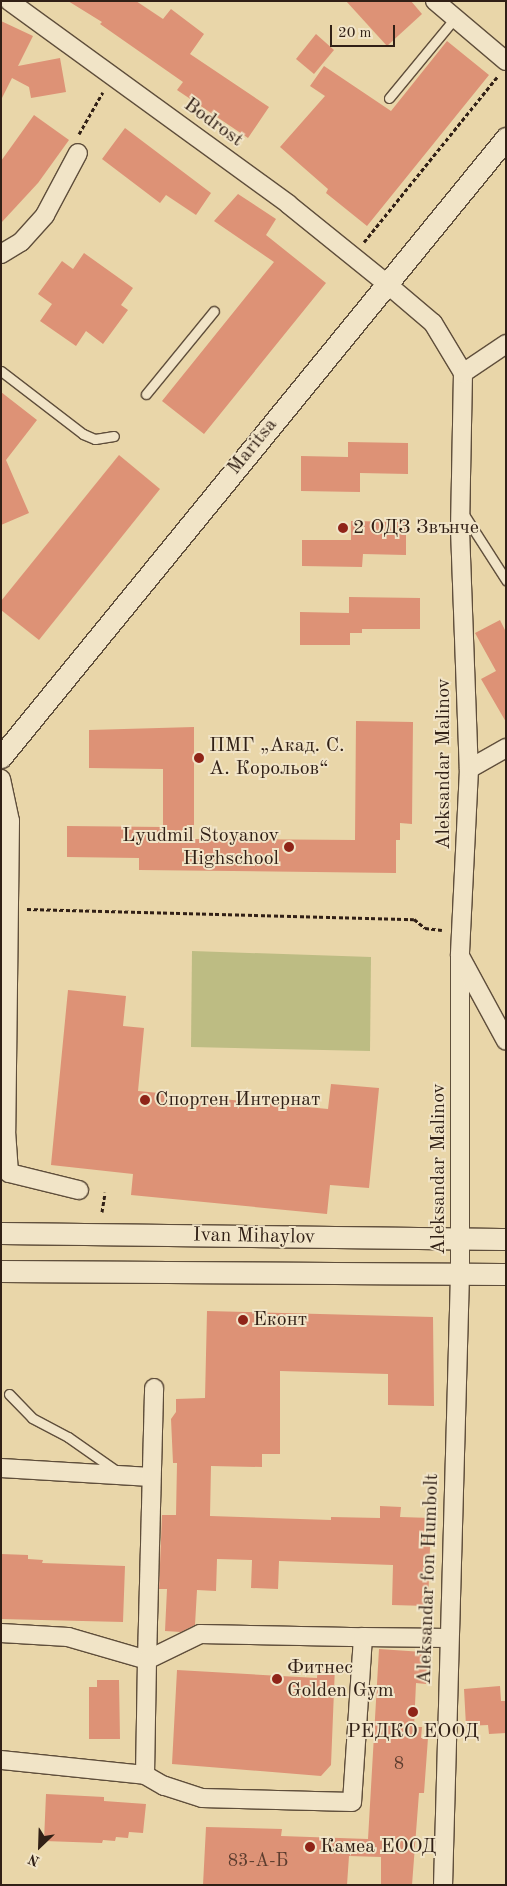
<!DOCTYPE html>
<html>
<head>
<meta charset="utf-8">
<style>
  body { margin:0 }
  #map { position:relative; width:507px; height:1886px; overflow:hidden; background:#e9d6a9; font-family:"Old Standard TT",serif }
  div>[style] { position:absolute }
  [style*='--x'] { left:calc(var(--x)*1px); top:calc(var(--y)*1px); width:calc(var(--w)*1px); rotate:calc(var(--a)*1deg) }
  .green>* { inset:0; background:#bdbc83 }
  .building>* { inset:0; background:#dd9276 }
  .path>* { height:3px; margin-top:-1.5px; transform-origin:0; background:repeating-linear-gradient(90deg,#312016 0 4px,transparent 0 6.5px) }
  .roads { filter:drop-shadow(1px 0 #5f4e3b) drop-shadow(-1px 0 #5f4e3b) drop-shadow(0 1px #5f4e3b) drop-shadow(0 -1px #5f4e3b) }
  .service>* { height:9px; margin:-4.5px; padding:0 4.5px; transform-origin:4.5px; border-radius:4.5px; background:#f1e4c7 }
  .minor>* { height:18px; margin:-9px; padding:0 9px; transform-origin:9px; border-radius:9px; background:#f1e4c7 }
  .tertiary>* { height:21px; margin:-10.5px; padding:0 10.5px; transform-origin:10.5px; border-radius:10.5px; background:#f1e4c7 }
  .dots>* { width:14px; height:14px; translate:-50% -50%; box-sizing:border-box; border:2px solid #f1e4c7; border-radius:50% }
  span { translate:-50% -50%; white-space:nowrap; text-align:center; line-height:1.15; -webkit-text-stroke:4px #f1e4c7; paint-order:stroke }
  .number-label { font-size:18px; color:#5c3c2e }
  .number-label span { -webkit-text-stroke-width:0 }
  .street-label { font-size:20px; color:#312016 }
  .poi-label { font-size:20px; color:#312016 }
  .left { translate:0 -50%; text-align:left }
  .right { translate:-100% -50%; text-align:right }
  .frame { position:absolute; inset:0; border:2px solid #312016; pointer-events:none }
  .north { position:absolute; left:15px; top:1821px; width:50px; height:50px; -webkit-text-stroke:4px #f1e4c7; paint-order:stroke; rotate:204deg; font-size:14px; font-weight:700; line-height:20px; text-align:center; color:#312016 }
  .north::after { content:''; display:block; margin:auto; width:18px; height:22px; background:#312016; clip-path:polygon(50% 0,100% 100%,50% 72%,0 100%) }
  .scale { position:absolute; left:330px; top:25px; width:65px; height:22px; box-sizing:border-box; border:2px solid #312016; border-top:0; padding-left:6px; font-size:15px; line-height:18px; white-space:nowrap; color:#312016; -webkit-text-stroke:4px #f1e4c7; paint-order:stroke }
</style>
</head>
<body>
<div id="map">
  <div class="green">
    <div style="clip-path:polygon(192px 951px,371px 957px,370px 1051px,191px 1047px)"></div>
  </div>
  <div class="building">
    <div style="clip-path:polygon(68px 1px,136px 1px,163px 19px,171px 9px,204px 34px,190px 54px,269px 107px,248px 138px,177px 90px,183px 82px,100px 24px,102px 22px)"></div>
    <div style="clip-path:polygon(346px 1px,411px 1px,422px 14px,387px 46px)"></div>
    <div style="clip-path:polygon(1px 21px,33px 36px,18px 66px,60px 58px,66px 92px,31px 98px,29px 87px,12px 78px,1px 100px)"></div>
    <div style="clip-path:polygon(316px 34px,334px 50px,314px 74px,296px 59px)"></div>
    <div style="clip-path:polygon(447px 41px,489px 75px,367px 226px,326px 193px,328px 189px,280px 147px,325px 96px,310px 86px,324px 66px,391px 111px)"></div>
    <div style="clip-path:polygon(34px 115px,69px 140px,38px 183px,1px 223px,1px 161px)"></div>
    <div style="clip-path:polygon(125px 128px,211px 193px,196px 215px,166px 195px,160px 203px,102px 159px)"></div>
    <div style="clip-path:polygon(238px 194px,276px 219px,266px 235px,326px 283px,204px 434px,162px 401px,274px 262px,214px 221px)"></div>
    <div style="clip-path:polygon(84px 253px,133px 288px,121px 305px,128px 310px,103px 344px,86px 331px,76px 346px,40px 321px,52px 304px,38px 294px,62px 261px,73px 269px)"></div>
    <div style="clip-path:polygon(1px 392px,37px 420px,6px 460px,29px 513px,1px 525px)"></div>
    <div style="clip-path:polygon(348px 442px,408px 443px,408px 474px,360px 473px,360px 492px,301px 491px,301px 456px,348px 457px)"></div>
    <div style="clip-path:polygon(119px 455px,160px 489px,39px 640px,1px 610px,1px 601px)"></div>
    <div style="clip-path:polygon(351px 521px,406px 522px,406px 555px,363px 554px,362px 567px,302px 566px,302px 540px,351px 540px)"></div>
    <div style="clip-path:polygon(349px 597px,420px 598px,420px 629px,362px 629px,362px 633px,350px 633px,350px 645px,300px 645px,300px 612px,349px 613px)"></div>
    <div style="clip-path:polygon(500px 620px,506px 632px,506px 722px,481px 679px,496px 671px,475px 633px)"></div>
    <div style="clip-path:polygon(356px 721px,413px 722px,412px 824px,400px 823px,400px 840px,396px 840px,396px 873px,139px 870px,139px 858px,67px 857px,67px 826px,163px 827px,163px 769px,89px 768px,89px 730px,194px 727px,194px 839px,355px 840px)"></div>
    <div style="clip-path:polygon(68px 990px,126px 996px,123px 1026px,144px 1028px,138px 1091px,328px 1109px,331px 1084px,379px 1088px,369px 1188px,330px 1185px,327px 1214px,131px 1195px,133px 1174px,51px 1165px)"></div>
    <div style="clip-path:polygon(207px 1311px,433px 1317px,434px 1406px,388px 1405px,388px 1374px,280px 1371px,280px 1454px,262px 1454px,262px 1467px,211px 1466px,210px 1516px,331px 1520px,331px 1517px,380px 1518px,380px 1506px,401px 1507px,400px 1517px,431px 1518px,428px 1606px,392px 1605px,393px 1565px,279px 1561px,278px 1589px,251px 1588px,252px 1560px,217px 1559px,216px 1591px,197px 1590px,195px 1625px,181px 1632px,165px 1631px,167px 1589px,159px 1589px,162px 1515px,176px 1515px,177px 1463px,173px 1463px,171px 1419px,176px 1412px,176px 1399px,205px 1398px)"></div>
    <div style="clip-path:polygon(1px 1554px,28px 1555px,28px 1559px,43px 1560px,42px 1563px,125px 1566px,123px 1622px,1px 1619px)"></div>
    <div style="clip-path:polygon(379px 1649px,423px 1652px,427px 1657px,426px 1684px,416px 1683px,414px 1727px,422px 1727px,421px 1738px,428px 1738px,424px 1793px,419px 1793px,412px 1885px,381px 1885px,381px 1857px,349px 1856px,347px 1885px,203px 1885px,206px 1827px,282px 1829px,281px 1836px,368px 1839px)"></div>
    <div style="clip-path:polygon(318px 1665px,335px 1666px,331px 1765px,321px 1776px,172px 1764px,177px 1670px,317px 1678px)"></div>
    <div style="clip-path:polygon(97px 1680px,119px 1680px,120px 1739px,89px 1739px,89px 1687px,97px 1687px)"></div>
    <div style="clip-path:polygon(500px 1686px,501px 1701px,506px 1701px,506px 1733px,489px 1734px,488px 1725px,466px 1726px,464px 1689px)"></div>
    <div style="clip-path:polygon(46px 1794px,104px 1797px,104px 1801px,146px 1804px,143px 1833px,129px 1832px,128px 1838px,116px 1837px,115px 1841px,103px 1840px,102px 1843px,44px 1841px)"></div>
  </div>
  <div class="path">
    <div style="--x:79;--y:134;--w:48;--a:-60.3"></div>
    <div style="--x:364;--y:242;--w:212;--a:-51.1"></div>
    <div style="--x:27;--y:909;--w:387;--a:1.5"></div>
    <div style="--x:414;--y:919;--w:14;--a:39"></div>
    <div style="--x:425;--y:928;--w:17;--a:7"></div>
    <div style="--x:102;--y:1212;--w:20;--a:-81"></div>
  </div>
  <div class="roads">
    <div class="service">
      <div style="--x:389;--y:98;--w:104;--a:-50.5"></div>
      <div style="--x:1;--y:371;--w:103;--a:37.5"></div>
      <div style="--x:83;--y:434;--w:13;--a:23"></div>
      <div style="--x:95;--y:439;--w:19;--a:-9"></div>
      <div style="--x:146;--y:394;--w:107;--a:-50.7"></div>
      <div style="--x:463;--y:513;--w:80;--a:57.3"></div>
      <div style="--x:9;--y:1394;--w:33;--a:46"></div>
      <div style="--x:32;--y:1418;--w:41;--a:27.8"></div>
      <div style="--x:68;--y:1437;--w:61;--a:35"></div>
    </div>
    <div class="minor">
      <div style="--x:9;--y:1;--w:345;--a:36"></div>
      <div style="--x:288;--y:204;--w:127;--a:38.9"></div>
      <div style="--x:387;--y:284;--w:60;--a:40.3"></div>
      <div style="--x:433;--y:323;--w:58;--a:59"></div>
      <div style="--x:463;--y:373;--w:156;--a:91.1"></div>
      <div style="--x:460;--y:529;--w:240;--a:87.9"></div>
      <div style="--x:469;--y:769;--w:187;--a:92.8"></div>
      <div style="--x:460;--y:956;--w:318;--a:90"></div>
      <div style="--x:460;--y:1274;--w:611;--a:91.59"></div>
      <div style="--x:435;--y:1;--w:93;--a:40.2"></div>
      <div style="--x:1;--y:254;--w:23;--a:-31"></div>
      <div style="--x:21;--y:242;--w:36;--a:-48"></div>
      <div style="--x:45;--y:215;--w:70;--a:-62"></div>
      <div style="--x:463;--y:373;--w:52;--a:-34"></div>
      <div style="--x:469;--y:769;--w:43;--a:-29.6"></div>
      <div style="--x:1;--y:779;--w:43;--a:77.9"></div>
      <div style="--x:10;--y:821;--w:310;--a:90.7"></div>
      <div style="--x:6;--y:1131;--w:42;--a:85.9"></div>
      <div style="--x:9;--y:1173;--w:72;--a:13.7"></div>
      <div style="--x:461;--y:958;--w:94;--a:61.5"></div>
      <div style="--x:1;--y:1468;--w:150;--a:3.4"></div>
      <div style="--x:1;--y:1633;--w:67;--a:3.4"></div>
      <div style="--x:68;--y:1637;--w:82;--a:16.2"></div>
      <div style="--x:147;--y:1660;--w:272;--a:-88.5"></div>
      <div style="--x:363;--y:1637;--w:165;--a:93.8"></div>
      <div style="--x:352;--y:1802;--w:150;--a:-178.5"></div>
      <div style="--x:202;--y:1798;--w:40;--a:-162"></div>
      <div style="--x:164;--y:1786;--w:22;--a:-150"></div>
      <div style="--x:145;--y:1775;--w:115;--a:-89"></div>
      <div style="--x:147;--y:1660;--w:59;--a:-26.1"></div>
      <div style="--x:200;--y:1634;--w:163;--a:1.1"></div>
      <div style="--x:363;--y:1637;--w:85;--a:0.7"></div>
      <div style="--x:1;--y:1760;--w:145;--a:5.9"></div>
    </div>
    <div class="tertiary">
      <div style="--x:1;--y:757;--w:799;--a:-50.79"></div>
      <div style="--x:1;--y:1233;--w:505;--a:0.68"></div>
      <div style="--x:1;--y:1271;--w:505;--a:0.34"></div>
    </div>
  </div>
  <div class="dots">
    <div style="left:343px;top:528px;background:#8f2418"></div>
    <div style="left:199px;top:758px;background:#8f2418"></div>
    <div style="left:289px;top:847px;background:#8f2418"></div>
    <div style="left:145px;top:1100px;background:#8f2418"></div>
    <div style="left:243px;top:1320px;background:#8f2418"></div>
    <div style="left:277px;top:1679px;background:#8f2418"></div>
    <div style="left:413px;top:1712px;background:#8f2418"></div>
    <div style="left:310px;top:1847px;background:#8f2418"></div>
  </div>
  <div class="number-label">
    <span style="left:399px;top:1764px">8</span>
    <span style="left:258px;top:1861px">83-А-Б</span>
  </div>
  <div class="street-label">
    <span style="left:213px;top:123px;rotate:36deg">Bodrost</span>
    <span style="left:253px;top:447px;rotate:-51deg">Maritsa</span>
    <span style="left:444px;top:764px;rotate:-90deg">Aleksandar Malinov</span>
    <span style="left:439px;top:1169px;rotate:-90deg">Aleksandar Malinov</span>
    <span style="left:254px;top:1237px;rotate:1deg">Ivan Mihaylov</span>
    <span style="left:429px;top:1579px;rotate:-88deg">Aleksandar fon Humbolt</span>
  </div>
  <div class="poi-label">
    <span class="left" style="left:353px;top:528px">2 ОДЗ Звънче</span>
    <span class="left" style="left:209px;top:758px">ПМГ „Акад. С.<br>А. Корольов“</span>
    <span class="right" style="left:279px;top:848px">Lyudmil Stoyanov<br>Highschool</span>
    <span class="left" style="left:155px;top:1100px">Спортен Интернат</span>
    <span class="left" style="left:253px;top:1320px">Еконт</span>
    <span class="left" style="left:287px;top:1680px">Фитнес<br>Golden Gym</span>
    <span style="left:413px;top:1732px">РЕДКО ЕООД</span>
    <span class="left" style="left:320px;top:1847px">Камеа ЕООД</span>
  </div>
  <div class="frame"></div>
  <div class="north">N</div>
  <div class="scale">20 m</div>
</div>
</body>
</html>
